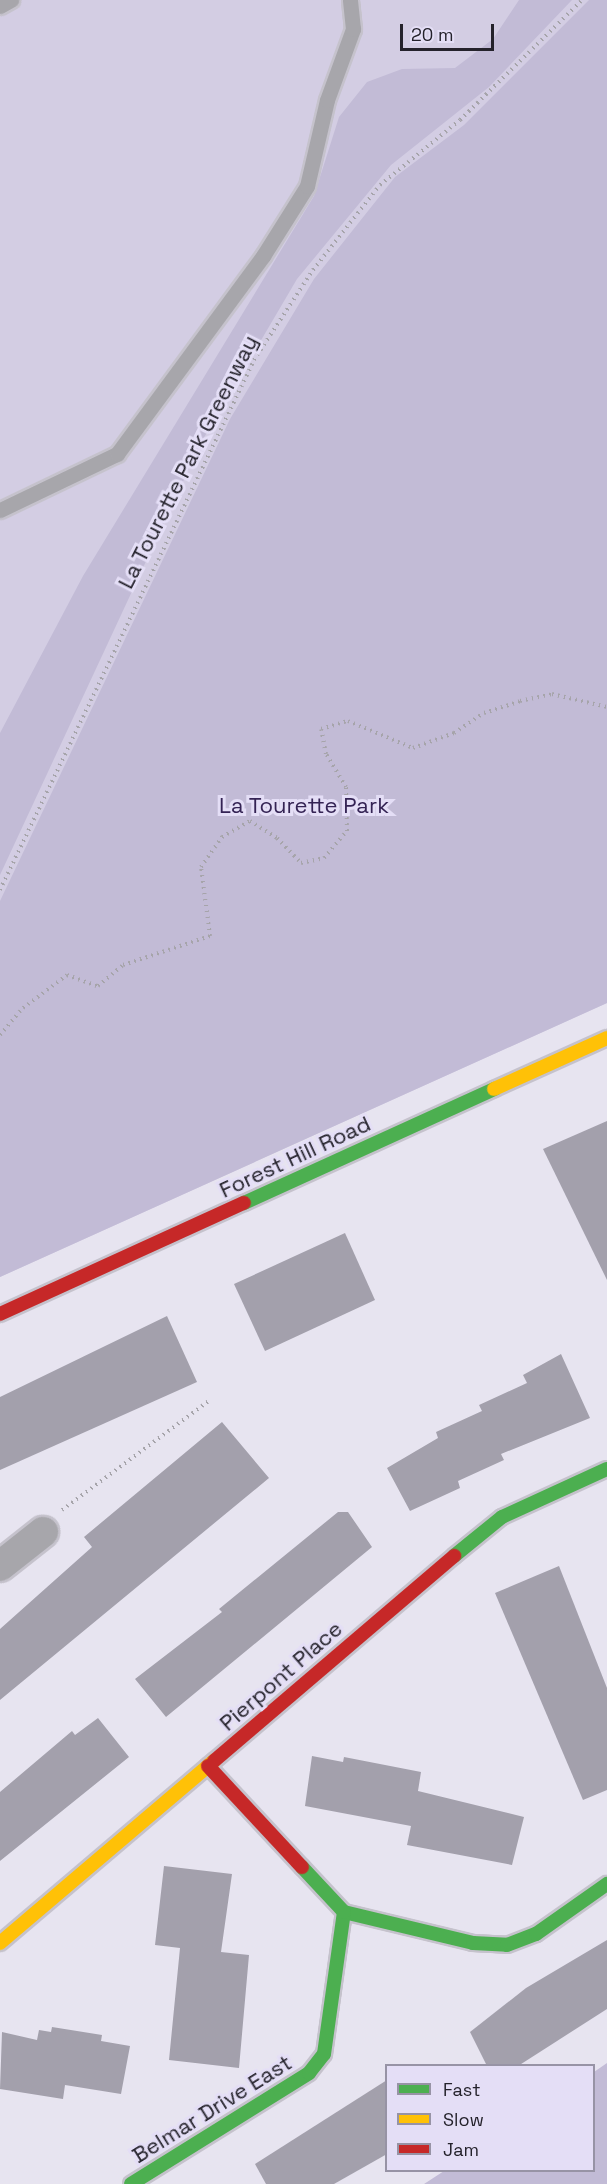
<!DOCTYPE html>
<html>
<head>
<meta charset="utf-8">
<style>
  body { margin:0 }
  #map { position:relative; width:607px; height:2184px; overflow:hidden; background:#e7e4f0; font-family:"Space Grotesk",sans-serif }
  div>[style] { position:absolute }
  [style*='--x'] { left:calc(var(--x)*1px); top:calc(var(--y)*1px); width:calc(var(--w)*1px); rotate:calc(var(--a)*1deg) }
  .green>* { inset:0; background:#d3cde3 }
  .forest>* { inset:0; background:#c2bbd6 }
  .building>* { inset:0; background:#a3a0ac }
  .path>* { height:4px; margin-top:-2px; transform-origin:0; background:repeating-linear-gradient(90deg,#a6a4aa 0 1.5px,transparent 0 6px) }
  .roads { filter:drop-shadow(2px 0 #c5c2cc) drop-shadow(-2px 0 #c5c2cc) drop-shadow(0 2px #c5c2cc) drop-shadow(0 -2px #c5c2cc) }
  .lane>* { height:15px; margin:-7.5px; padding:0 7.5px; transform-origin:7.5px; border-radius:7.5px; background:#a7a6ab }
  .street>* { height:30px; margin:-15px; padding:0 15px; transform-origin:15px; border-radius:15px; background:#a7a6ab }
  .fast>* { height:14px; margin:-7px; padding:0 7px; transform-origin:7px; border-radius:7px; background:#4caf50 }
  .slow>* { height:14px; margin:-7px; padding:0 7px; transform-origin:7px; border-radius:7px; background:#ffc107 }
  .jam>* { height:14px; margin:-7px; padding:0 7px; transform-origin:7px; border-radius:7px; background:#c62828 }
  span { translate:-50% -50%; white-space:nowrap; text-align:center; line-height:1.15; -webkit-text-stroke:6px #e4def6; paint-order:stroke }
  .street-label { font-size:22px; color:#24222b }
  .park-label { font-size:22px; color:#342354 }
  .legend { position:absolute; left:385px; top:2064px; width:210px; height:108px; box-sizing:border-box; background:#e4def6; border:2px solid #9793a5; margin:0; padding:8px 10px; list-style:none; font-size:18px; color:#24222b }
  .legend li { display:flex; align-items:center; gap:12px; height:30px }
  .legend b { width:30px; border:2px solid #9793a5 }
  .scale { position:absolute; left:400px; top:24px; width:94px; height:27px; box-sizing:border-box; border:3px solid #24222b; border-top:0; padding-left:8px; font-size:18px; line-height:21px; white-space:nowrap; color:#24222b; -webkit-text-stroke:4px #e4def6; paint-order:stroke }
</style>
</head>
<body>
<div id="map">
  <div class="green">
    <div style="clip-path:polygon(0 0,607px 0,607px 1003px,0 1277px)"></div>
  </div>
  <div class="forest">
    <div style="clip-path:polygon(519px 0,572px 0,489px 87px,391px 165px,297px 279px,202px 441px,0 875px,0 733px,83px 576px,314px 196px,339px 117px,367px 82px,402px 69px,455px 68px,493px 39px)"></div>
    <div style="clip-path:polygon(589px 0,607px 0,607px 1003px,0 1277px,0 901px,230px 419px,314px 279px,395px 177px,464px 125px)"></div>
    <div style="clip-path:polygon(607px 2063px,607px 2184px,424px 2184px,444px 2171px,594px 2170px,594px 2072px)"></div>
  </div>
  <div class="building">
    <div style="clip-path:polygon(607px 1121px,607px 1280px,543px 1149px)"></div>
    <div style="clip-path:polygon(345px 1233px,375px 1300px,265px 1351px,234px 1284px)"></div>
    <div style="clip-path:polygon(167px 1316px,197px 1382px,0 1470px,0 1397px)"></div>
    <div style="clip-path:polygon(561px 1354px,590px 1418px,501px 1454px,504px 1460px,458px 1481px,460px 1488px,410px 1511px,387px 1468px,438px 1438px,436px 1432px,482px 1411px,479px 1405px,527px 1383px,523px 1375px)"></div>
    <div style="clip-path:polygon(222px 1422px,269px 1478px,0 1700px,0 1629px,92px 1547px,84px 1537px)"></div>
    <div style="clip-path:polygon(338px 1512px,348px 1512px,372px 1547px,166px 1717px,135px 1679px,222px 1612px,219px 1609px)"></div>
    <div style="clip-path:polygon(559px 1566px,607px 1688px,607px 1790px,583px 1800px,495px 1593px)"></div>
    <div style="clip-path:polygon(98px 1718px,129px 1757px,0 1861px,0 1792px,72px 1731px,75px 1735px)"></div>
    <div style="clip-path:polygon(312px 1756px,343px 1762px,344px 1757px,421px 1772px,418px 1791px,524px 1817px,512px 1865px,407px 1845px,411px 1826px,305px 1806px)"></div>
    <div style="clip-path:polygon(164px 1866px,232px 1874px,221px 1952px,249px 1955px,239px 2068px,169px 2060px,180px 1948px,155px 1945px)"></div>
    <div style="clip-path:polygon(607px 1940px,607px 2009px,518px 2066px,487px 2066px,470px 2032px,526px 1988px)"></div>
    <div style="clip-path:polygon(52px 2027px,102px 2035px,101px 2041px,130px 2046px,121px 2094px,65px 2085px,63px 2099px,0 2089px,2px 2032px,37px 2040px,39px 2030px,51px 2032px)"></div>
    <div style="clip-path:polygon(387px 2080px,387px 2154px,334px 2184px,266px 2184px,255px 2164px)"></div>
  </div>
  <div class="path">
    <div style="--x:0;--y:890;--w:588;--a:-64.39"></div>
    <div style="--x:254;--y:360;--w:108;--a:-56.8"></div>
    <div style="--x:313;--y:270;--w:108;--a:-51.8"></div>
    <div style="--x:380;--y:185;--w:103;--a:-39.1"></div>
    <div style="--x:460;--y:120;--w:171;--a:-44.5"></div>
    <div style="--x:0;--y:1035;--w:35;--a:-50"></div>
    <div style="--x:23;--y:1008;--w:55;--a:-36.9"></div>
    <div style="--x:67;--y:975;--w:33;--a:20"></div>
    <div style="--x:98;--y:986;--w:33;--a:-40"></div>
    <div style="--x:123;--y:965;--w:92;--a:-18.4"></div>
    <div style="--x:210;--y:936;--w:70;--a:-97.4"></div>
    <div style="--x:201;--y:867;--w:37;--a:-55"></div>
    <div style="--x:222;--y:837;--w:32;--a:-30"></div>
    <div style="--x:250;--y:821;--w:32;--a:32"></div>
    <div style="--x:277;--y:838;--w:35;--a:46"></div>
    <div style="--x:301;--y:863;--w:24;--a:-12"></div>
    <div style="--x:324;--y:858;--w:35;--a:-50"></div>
    <div style="--x:347;--y:831;--w:44;--a:-91.3"></div>
    <div style="--x:346;--y:787;--w:39;--a:-121"></div>
    <div style="--x:326;--y:754;--w:25;--a:-101"></div>
    <div style="--x:321;--y:729;--w:28;--a:-17"></div>
    <div style="--x:348;--y:721;--w:70;--a:22.6"></div>
    <div style="--x:413;--y:748;--w:44;--a:-20.1"></div>
    <div style="--x:454;--y:733;--w:36;--a:-34"></div>
    <div style="--x:484;--y:713;--w:38;--a:-18"></div>
    <div style="--x:520;--y:701;--w:33;--a:-12"></div>
    <div style="--x:552;--y:694;--w:57;--a:13.3"></div>
    <div style="--x:62;--y:1510;--w:183;--a:-36.6"></div>
  </div>
  <div class="roads">
    <div class="lane">
      <div style="--x:0;--y:6;--w:13;--a:-29"></div>
      <div style="--x:0;--y:510;--w:130;--a:-25.6"></div>
      <div style="--x:117;--y:454;--w:246;--a:-53.6"></div>
      <div style="--x:263;--y:256;--w:83;--a:-57.8"></div>
      <div style="--x:307;--y:186;--w:88;--a:-76.9"></div>
      <div style="--x:327;--y:100;--w:76;--a:-69.9"></div>
      <div style="--x:353;--y:29;--w:29;--a:-96"></div>
    </div>
    <div class="street">
      <div style="--x:0;--y:1566;--w:55;--a:-38.3"></div>
    </div>
    <div class="fast">
      <div style="--x:244;--y:1203;--w:275;--a:-24.5"></div>
      <div style="--x:454;--y:1556;--w:62;--a:-39.1"></div>
      <div style="--x:502;--y:1517;--w:115;--a:-24.6"></div>
      <div style="--x:344;--y:1912;--w:133;--a:13.5"></div>
      <div style="--x:473;--y:1943;--w:34;--a:3"></div>
      <div style="--x:507;--y:1945;--w:31;--a:-21"></div>
      <div style="--x:536;--y:1934;--w:87;--a:-35.2"></div>
      <div style="--x:131;--y:2184;--w:210;--a:-31.9"></div>
      <div style="--x:309;--y:2073;--w:24;--a:-52"></div>
      <div style="--x:324;--y:2054;--w:143;--a:-82"></div>
      <div style="--x:344;--y:1912;--w:62;--a:-133"></div>
    </div>
    <div class="slow">
      <div style="--x:494;--y:1089;--w:124;--a:-24.3"></div>
      <div style="--x:0;--y:1943;--w:281;--a:-40.4"></div>
    </div>
    <div class="jam">
      <div style="--x:0;--y:1314;--w:268;--a:-24.5"></div>
      <div style="--x:214;--y:1761;--w:316;--a:-40.5"></div>
      <div style="--x:208;--y:1766;--w:138;--a:47.1"></div>
    </div>
  </div>
  <div class="street-label">
    <span style="left:188px;top:462px;rotate:-63deg">La Tourette Park Greenway</span>
    <span style="left:295px;top:1157px;rotate:-25deg">Forest Hill Road</span>
    <span style="left:281px;top:1676px;rotate:-41deg">Pierpont Place</span>
    <span style="left:212px;top:2109px;rotate:-32deg">Belmar Drive East</span>
  </div>
  <div class="park-label">
    <span style="left:304px;top:806px">La Tourette Park</span>
  </div>
  <ul class="legend">
  <li><b style="height:8px;background:#4caf50"></b>Fast</li>
  <li><b style="height:8px;background:#ffc107"></b>Slow</li>
  <li><b style="height:8px;background:#c62828"></b>Jam</li>
  </ul>
  <div class="scale">20 m</div>
</div>
</body>
</html>
